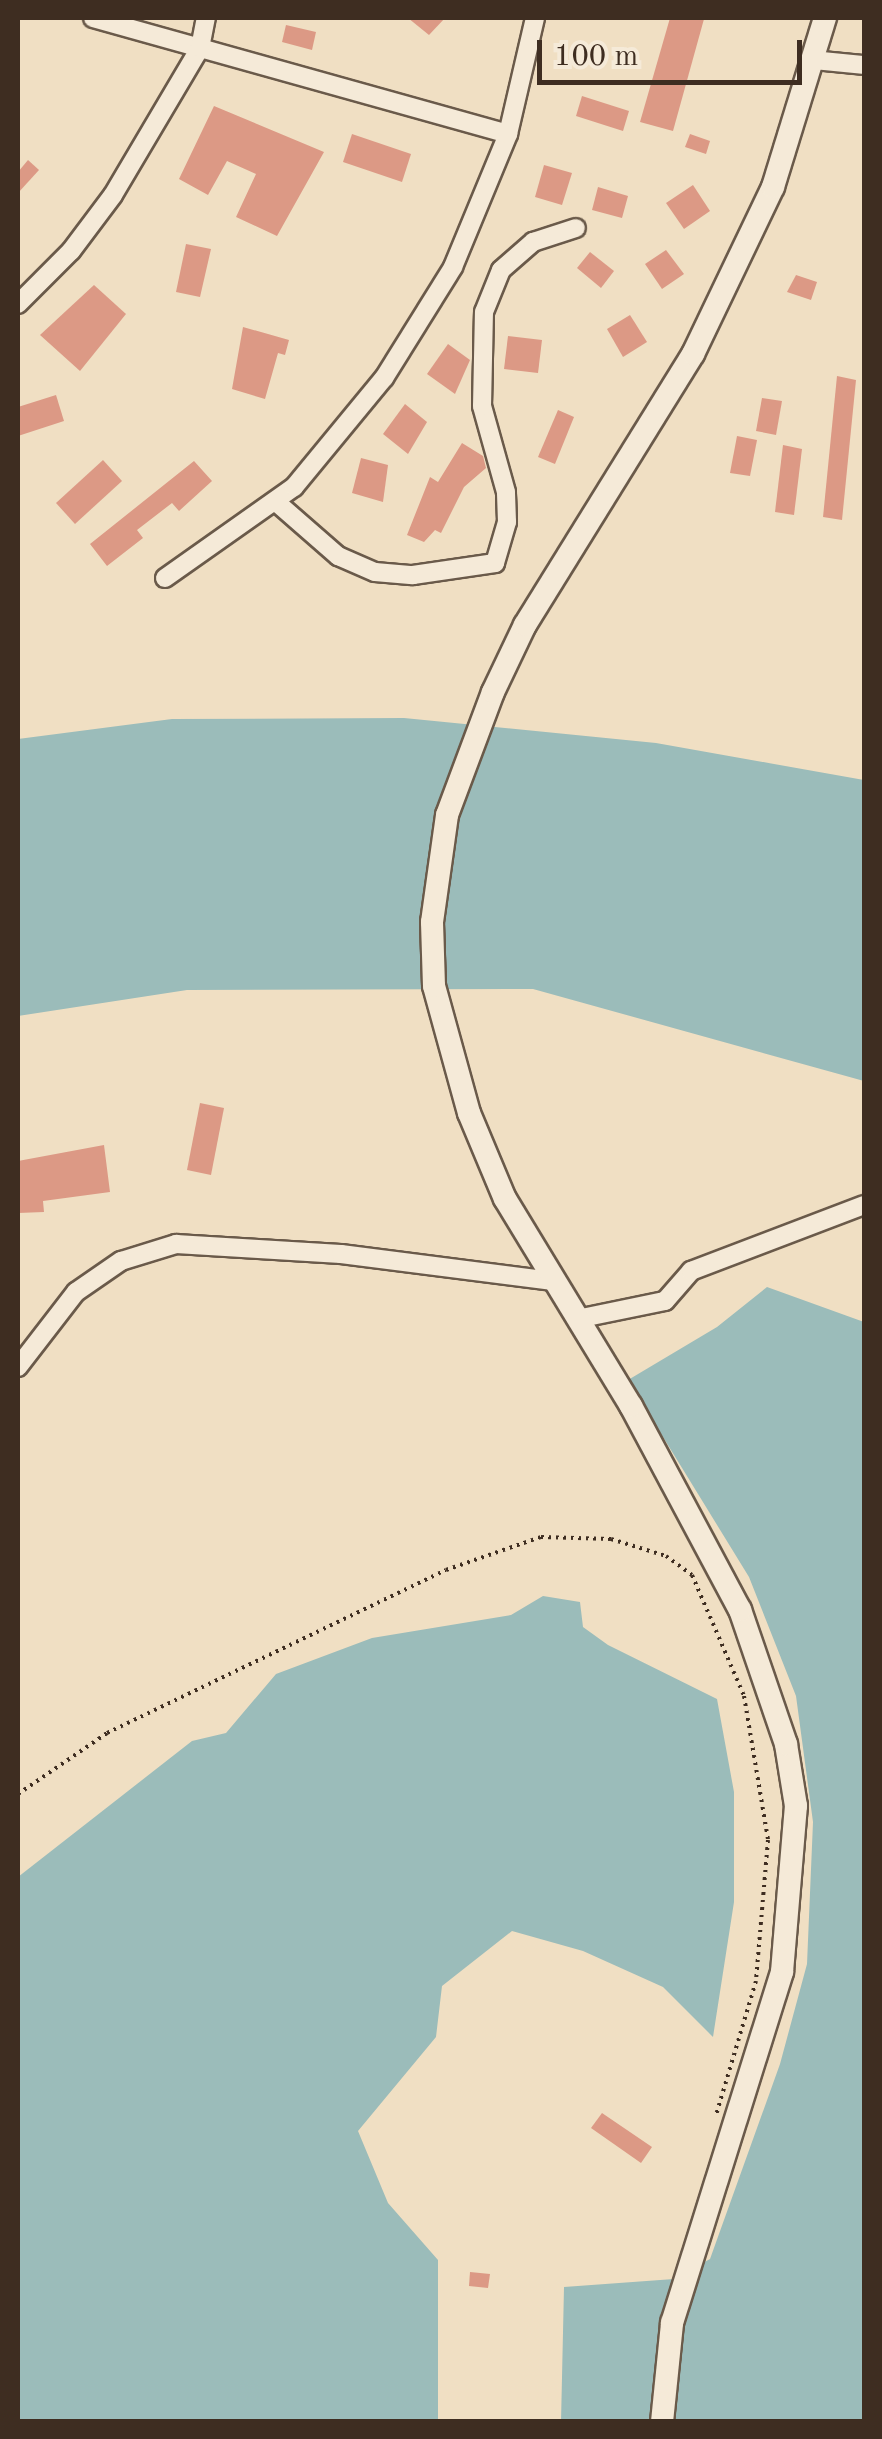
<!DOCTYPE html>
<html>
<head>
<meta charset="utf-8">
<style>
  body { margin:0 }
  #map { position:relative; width:882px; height:2439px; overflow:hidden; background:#f0dfc3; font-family:"Old Standard TT",serif }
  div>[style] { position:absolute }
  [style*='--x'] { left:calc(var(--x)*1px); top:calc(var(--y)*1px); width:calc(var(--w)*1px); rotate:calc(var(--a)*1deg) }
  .water>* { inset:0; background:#9bbcba }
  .building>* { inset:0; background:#dc9985 }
  .path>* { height:4px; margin-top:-2px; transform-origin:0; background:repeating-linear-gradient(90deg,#3e2d21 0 2.5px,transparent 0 7.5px) }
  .roads { filter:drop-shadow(2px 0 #6a5a4a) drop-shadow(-2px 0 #6a5a4a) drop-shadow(0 2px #6a5a4a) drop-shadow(0 -2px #6a5a4a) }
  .street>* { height:18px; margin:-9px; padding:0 9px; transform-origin:9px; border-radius:9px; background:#f5ead8 }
  .secondary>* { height:22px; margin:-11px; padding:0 11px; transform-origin:11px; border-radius:11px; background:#f5ead8 }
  span { translate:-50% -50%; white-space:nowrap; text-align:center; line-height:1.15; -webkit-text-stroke:9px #f5ead8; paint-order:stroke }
  .frame { position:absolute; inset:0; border:20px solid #3e2d21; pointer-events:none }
  .scale { position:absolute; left:537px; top:40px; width:265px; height:45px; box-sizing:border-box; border:5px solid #3e2d21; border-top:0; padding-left:12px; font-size:30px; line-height:35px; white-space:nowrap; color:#3e2d21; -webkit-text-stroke:8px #f5ead8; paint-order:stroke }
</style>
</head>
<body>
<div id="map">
  <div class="water">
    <div style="clip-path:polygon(404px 718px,656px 743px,864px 780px,864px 1081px,533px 989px,187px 990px,18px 1016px,18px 739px,172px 719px)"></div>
    <div style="clip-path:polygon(767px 1287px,864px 1322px,864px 2421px,561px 2422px,564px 2287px,674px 2279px,710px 2259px,780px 2064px,807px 1964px,813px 1822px,796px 1696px,749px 1577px,628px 1380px,717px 1327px)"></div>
    <div style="clip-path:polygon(543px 1596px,580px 1602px,583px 1627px,608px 1645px,717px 1699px,734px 1792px,734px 1902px,713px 2037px,663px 1987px,583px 1951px,512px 1931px,442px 1986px,436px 2037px,358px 2131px,388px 2203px,438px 2260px,438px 2421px,18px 2421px,18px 1877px,192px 1741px,226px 1733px,276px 1674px,372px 1638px,511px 1615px)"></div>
  </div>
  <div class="building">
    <div style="clip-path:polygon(408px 18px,445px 18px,429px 35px)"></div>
    <div style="clip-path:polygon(670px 18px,704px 19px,673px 131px,640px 122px)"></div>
    <div style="clip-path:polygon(286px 25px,316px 32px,312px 50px,282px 42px)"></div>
    <div style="clip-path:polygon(582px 96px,629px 111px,623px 131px,576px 116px)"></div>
    <div style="clip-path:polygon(214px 106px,324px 152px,277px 236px,236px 217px,256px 174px,227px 161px,208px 195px,179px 179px)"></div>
    <div style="clip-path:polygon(352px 134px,411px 154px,402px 182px,343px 162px)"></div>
    <div style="clip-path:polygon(690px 134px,710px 141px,706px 154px,685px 147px)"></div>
    <div style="clip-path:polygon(28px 160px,39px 170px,18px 193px,18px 172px)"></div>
    <div style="clip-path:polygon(544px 165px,572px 173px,562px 205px,535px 197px)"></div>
    <div style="clip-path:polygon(693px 185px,710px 211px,684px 229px,666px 203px)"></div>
    <div style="clip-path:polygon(598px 187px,628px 196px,622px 218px,592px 210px)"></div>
    <div style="clip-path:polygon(186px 244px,211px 249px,200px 297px,176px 292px)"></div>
    <div style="clip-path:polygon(666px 250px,684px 274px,662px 289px,645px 264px)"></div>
    <div style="clip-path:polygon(590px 252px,614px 271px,601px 288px,577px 268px)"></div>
    <div style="clip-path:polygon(796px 275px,817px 282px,811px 300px,787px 292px)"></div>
    <div style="clip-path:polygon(94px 285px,126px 314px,80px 371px,40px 335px)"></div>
    <div style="clip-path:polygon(630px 315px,647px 342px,623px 357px,607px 329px)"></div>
    <div style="clip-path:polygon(243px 327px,289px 340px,285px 355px,278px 353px,265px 399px,232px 389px)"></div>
    <div style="clip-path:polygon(508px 336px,542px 340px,538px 373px,504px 369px)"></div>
    <div style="clip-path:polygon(448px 344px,470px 360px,455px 394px,427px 374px)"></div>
    <div style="clip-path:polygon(837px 376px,856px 380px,842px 520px,823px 517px)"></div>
    <div style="clip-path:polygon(56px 395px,64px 421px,18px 436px,18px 407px)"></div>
    <div style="clip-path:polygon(762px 398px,782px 401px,776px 435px,756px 431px)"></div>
    <div style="clip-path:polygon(405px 404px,427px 422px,408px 454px,383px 434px)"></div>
    <div style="clip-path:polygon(558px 410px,574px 417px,555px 464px,538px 457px)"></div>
    <div style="clip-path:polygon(737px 436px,757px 440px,750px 476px,730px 473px)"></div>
    <div style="clip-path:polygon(462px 443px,483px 456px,486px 468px,464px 487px,441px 533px,435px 530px,424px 542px,407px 535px,430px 477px,438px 482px)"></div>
    <div style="clip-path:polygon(783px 445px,802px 449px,794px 515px,775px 512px)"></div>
    <div style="clip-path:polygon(361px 458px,388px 465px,383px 502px,352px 493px)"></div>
    <div style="clip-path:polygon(103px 460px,122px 481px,75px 524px,56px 503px)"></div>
    <div style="clip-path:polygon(194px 461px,212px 481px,179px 511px,172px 503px,137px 530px,143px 538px,107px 566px,90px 544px)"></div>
    <div style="clip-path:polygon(200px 1103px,224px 1108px,211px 1175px,187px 1170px)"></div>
    <div style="clip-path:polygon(104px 1145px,110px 1192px,43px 1201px,44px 1212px,18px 1213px,18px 1161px)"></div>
    <div style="clip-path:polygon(602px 2113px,652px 2147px,641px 2163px,591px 2128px)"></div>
    <div style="clip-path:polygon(470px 2272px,490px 2274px,488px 2288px,469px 2286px)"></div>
  </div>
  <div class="path">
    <div style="--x:18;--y:1794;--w:108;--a:-34.4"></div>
    <div style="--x:107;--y:1733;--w:376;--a:-25.7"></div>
    <div style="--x:446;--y:1570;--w:101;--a:-19.2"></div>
    <div style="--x:541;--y:1537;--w:70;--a:1.6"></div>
    <div style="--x:611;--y:1539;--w:58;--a:17.2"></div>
    <div style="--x:666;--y:1556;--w:32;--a:36"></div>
    <div style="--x:692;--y:1575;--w:132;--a:66.7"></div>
    <div style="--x:744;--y:1696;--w:146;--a:80.5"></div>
    <div style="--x:768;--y:1840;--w:142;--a:94.9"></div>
    <div style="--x:756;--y:1981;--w:140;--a:106.6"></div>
  </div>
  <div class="roads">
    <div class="street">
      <div style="--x:93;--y:18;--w:431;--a:15.6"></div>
      <div style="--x:813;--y:60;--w:51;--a:5.6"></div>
      <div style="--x:18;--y:304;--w:75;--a:-45"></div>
      <div style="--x:71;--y:251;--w:70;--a:-53.1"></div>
      <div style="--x:113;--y:195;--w:171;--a:-59.4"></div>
      <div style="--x:200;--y:48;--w:31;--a:-79"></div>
      <div style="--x:275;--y:501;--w:84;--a:41.1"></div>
      <div style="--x:338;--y:556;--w:40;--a:23.4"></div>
      <div style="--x:375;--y:572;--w:38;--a:5"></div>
      <div style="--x:413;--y:575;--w:83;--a:-8.3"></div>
      <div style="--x:495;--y:563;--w:43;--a:-73.7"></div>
      <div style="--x:507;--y:522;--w:30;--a:-92"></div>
      <div style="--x:506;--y:492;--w:89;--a:-105.6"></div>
      <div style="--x:482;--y:406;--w:94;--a:-88.8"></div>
      <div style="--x:484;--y:312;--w:45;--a:-68"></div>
      <div style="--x:501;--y:270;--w:43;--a:-41.2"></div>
      <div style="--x:533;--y:242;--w:45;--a:-18"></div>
      <div style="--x:165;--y:578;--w:158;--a:-35.2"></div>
      <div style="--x:294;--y:487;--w:141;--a:-50.5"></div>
      <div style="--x:384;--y:378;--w:131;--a:-58.1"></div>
      <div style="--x:453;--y:267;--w:144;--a:-67.5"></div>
      <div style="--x:508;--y:134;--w:119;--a:-76.9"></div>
      <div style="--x:577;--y:1319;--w:90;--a:-11.6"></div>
      <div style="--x:665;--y:1301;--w:40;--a:-49"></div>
      <div style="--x:691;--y:1271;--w:185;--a:-20.9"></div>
      <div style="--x:18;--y:1367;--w:95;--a:-52.3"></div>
      <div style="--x:76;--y:1292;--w:55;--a:-34.6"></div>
      <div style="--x:121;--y:1261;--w:58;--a:-17.2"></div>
      <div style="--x:176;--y:1244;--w:165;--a:3.5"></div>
      <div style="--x:341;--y:1254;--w:214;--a:7.3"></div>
    </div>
    <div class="secondary">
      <div style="--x:662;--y:2422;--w:100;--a:-84.2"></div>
      <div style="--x:672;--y:2323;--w:368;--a:-72.6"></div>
      <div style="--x:782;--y:1972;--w:167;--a:-85.2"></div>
      <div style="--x:796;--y:1806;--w:63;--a:-99.2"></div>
      <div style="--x:786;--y:1744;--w:142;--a:-108.9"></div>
      <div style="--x:740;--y:1610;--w:231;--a:-118.1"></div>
      <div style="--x:631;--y:1406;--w:242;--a:-121.3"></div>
      <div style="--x:505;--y:1199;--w:93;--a:-112.7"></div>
      <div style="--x:469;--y:1113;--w:132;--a:-105.4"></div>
      <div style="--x:434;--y:986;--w:64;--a:-91.8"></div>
      <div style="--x:432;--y:922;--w:108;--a:-82"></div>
      <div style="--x:447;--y:815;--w:131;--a:-69.5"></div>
      <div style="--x:493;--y:692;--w:74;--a:-64.5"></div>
      <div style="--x:525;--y:625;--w:319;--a:-58.2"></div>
      <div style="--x:693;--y:354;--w:185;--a:-64.4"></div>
      <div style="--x:773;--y:187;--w:177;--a:-72.9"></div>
    </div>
  </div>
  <div class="frame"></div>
  <div class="scale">100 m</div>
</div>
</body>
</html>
